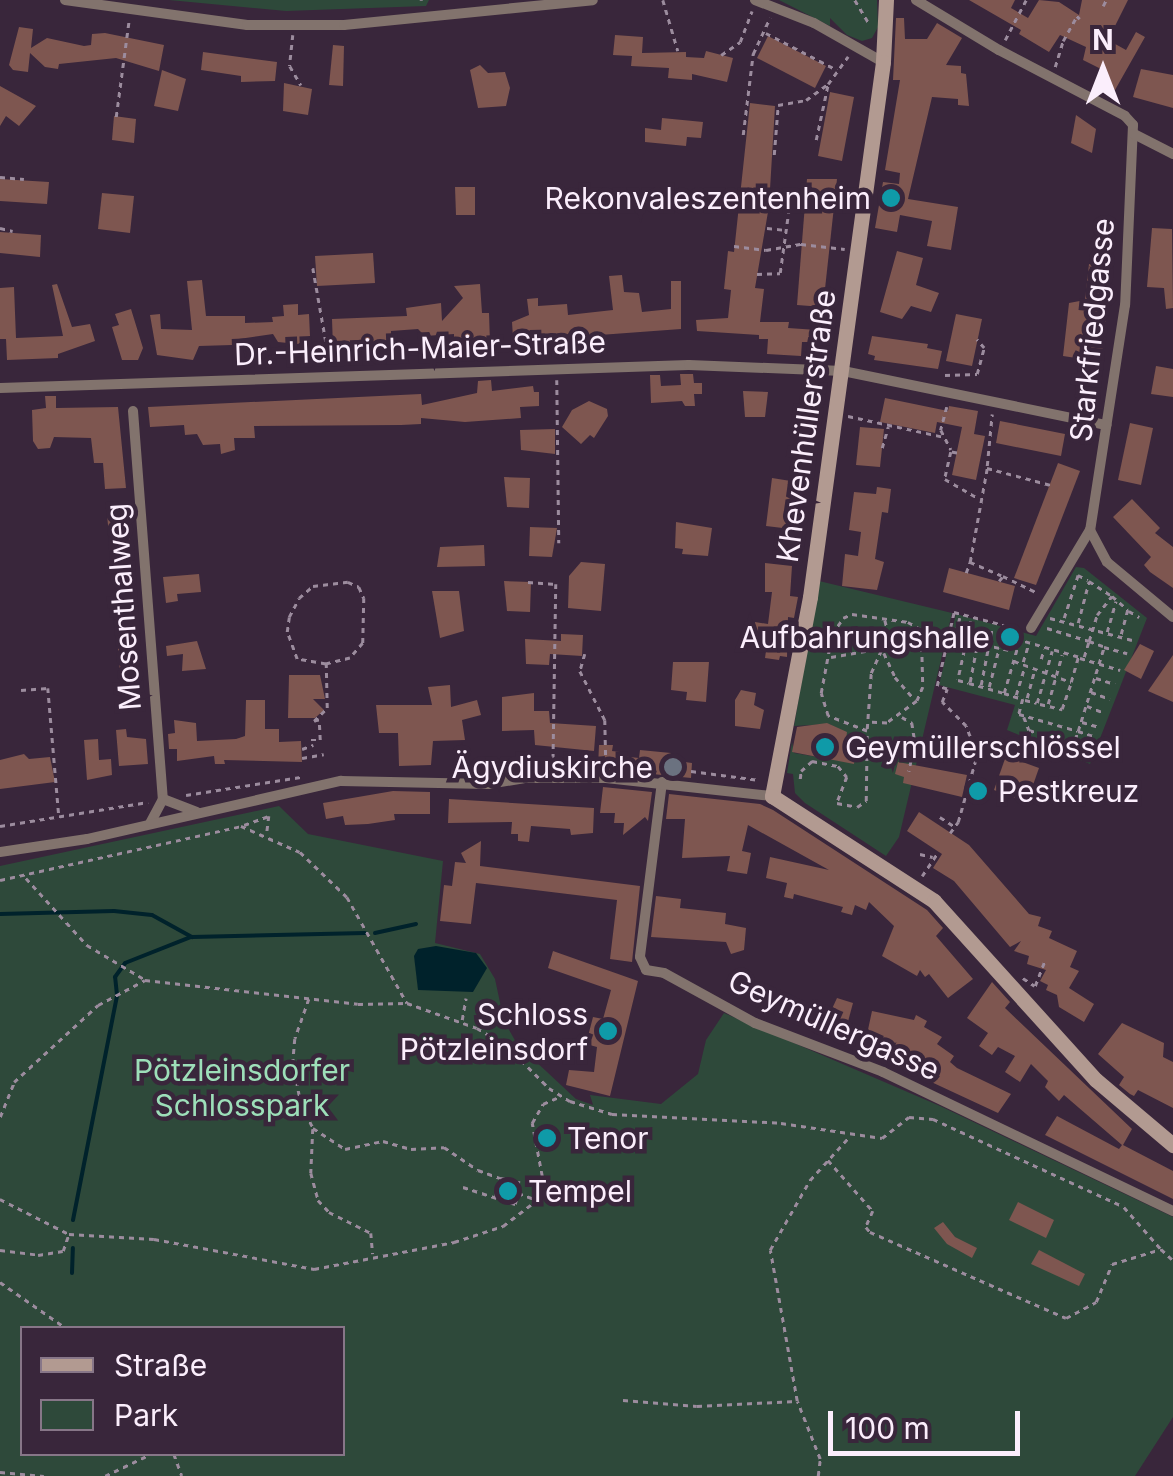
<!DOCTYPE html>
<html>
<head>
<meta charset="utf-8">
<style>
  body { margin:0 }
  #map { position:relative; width:1173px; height:1476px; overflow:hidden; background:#39263b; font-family:Inter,sans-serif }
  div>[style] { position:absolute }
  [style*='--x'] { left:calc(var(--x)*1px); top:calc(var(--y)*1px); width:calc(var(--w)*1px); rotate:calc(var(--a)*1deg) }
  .green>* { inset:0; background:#2e493a }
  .water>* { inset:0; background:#00222b }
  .stream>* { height:4px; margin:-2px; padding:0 2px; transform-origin:2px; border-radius:2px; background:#00222b }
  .building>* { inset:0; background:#7e5650 }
  .path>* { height:2.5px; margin-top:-1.25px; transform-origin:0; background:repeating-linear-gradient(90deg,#9c8c9e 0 5px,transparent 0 10px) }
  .street>* { height:10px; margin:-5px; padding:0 5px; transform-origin:5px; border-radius:5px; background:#82736d }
  .secondary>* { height:15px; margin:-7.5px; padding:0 7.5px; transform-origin:7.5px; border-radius:7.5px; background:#b29a91 }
  .dots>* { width:28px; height:28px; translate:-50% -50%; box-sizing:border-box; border:5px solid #39263b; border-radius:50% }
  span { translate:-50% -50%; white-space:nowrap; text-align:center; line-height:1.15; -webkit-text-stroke:9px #39263b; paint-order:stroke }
  .poi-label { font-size:30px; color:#fbeefc }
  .right { translate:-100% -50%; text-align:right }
  .left { translate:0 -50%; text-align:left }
  .street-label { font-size:30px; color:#fbeefc }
  .park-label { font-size:30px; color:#9ddfb9 }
  .legend { position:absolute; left:20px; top:1326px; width:325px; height:130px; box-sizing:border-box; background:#39263b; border:2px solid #877688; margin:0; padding:12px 18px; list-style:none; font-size:30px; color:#fbeefc }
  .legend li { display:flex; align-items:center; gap:20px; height:50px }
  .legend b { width:50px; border:2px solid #877688 }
  .north { position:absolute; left:1053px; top:20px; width:100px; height:100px; -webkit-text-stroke:8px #39263b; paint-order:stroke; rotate:0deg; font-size:28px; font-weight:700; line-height:40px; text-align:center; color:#fbeefc }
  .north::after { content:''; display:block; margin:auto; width:35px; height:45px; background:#fbeefc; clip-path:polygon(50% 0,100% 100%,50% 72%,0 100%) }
  .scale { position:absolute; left:828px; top:1411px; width:192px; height:45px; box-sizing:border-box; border:5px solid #fbeefc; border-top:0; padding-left:12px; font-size:30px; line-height:35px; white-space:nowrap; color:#fbeefc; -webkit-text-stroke:8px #39263b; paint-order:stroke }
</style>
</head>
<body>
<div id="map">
  <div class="green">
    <div style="clip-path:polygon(169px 0,429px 0,426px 6px,286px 11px)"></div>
    <div style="clip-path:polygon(779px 0,877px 0,878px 27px,872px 38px,862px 41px,847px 35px,830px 18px,830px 26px)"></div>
    <div style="clip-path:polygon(1076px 567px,1084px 568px,1147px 618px,1090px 764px,1007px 730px,1015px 705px,939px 685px,956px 614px,1036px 636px)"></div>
    <div style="clip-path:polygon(819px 581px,952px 613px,899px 837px,886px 856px,805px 803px,795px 793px,793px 774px,787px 773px,792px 742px,794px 753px,854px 763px,857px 743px,846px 741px,830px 724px,794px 726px)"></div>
    <div style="clip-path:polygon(evenodd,279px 806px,308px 834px,443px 861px,435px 943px,480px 954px,495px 979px,504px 1021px,517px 1044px,576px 1099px,593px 1105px,590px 1095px,661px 1104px,698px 1074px,706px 1040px,724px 1013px,940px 1106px,1173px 1217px,1173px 1417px,1135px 1476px,0 1476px,0 866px,279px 806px,22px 1328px,342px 1328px,342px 1454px,22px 1454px,22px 1328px)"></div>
  </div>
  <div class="water">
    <div style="clip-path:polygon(436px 946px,476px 953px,487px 968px,473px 992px,418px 990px,414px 956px,418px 949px)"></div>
  </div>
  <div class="stream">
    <div style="--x:0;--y:914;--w:114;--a:-1.5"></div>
    <div style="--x:114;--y:911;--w:38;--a:6"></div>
    <div style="--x:152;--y:915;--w:46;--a:28.8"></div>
    <div style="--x:192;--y:937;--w:173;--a:-1.3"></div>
    <div style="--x:375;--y:933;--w:42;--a:-12.4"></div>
    <div style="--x:73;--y:1220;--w:229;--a:-78.9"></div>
    <div style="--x:117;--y:995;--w:18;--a:-96"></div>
    <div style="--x:115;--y:977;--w:17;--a:-54"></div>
    <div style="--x:125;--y:963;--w:71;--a:-21.5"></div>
    <div style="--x:72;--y:1273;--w:25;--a:-88"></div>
  </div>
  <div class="building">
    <div style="clip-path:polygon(969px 0,1015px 0,1011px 8px,1028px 18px,1039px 0,1059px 2px,1079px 15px,1082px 0,1128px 0,1108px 40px,1126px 50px,1136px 32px,1145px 37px,1115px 90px,1102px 83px,1103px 70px,1083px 60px,1086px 47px,1060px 35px,1049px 52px,1019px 34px,1021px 30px)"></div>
    <div style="clip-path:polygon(896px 18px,904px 18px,905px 39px,927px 39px,937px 23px,962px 38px,946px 65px,961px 66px,961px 73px,966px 74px,969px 106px,958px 105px,958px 99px,932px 97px,908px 199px,958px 207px,951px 250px,927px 246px,932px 221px,900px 215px,897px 232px,875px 228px,883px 182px,899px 184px,900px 173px,885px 170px,900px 80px,893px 80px)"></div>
    <div style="clip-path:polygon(19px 27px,33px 29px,31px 48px,47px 38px,84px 46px,91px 45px,92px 34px,105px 33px,164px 45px,159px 71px,116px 58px,59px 64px,58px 69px,45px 67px,30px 53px,28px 72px,13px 70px,9px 65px)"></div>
    <div style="clip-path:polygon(615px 35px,643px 37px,642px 53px,686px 52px,686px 57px,704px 58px,706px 51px,733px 58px,727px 82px,692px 74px,692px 80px,668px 78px,669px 68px,631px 66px,632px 56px,613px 55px)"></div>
    <div style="clip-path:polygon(768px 36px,826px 66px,815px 88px,757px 58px)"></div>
    <div style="clip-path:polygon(333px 45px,344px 46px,343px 86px,329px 85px)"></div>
    <div style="clip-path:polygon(203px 52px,277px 62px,275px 81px,241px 82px,241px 76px,201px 70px)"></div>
    <div style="clip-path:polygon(480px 65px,488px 73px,505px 72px,510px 88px,506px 106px,478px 108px,470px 70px)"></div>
    <div style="clip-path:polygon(1141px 69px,1173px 75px,1173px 108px,1133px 97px)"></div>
    <div style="clip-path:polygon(162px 70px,186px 79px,178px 111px,154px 106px)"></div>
    <div style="clip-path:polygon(284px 83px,312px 89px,308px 115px,283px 111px)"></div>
    <div style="clip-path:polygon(0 86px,36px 106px,19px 126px,6px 116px,0 126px)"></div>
    <div style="clip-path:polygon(830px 92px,854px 97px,842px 161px,818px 156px)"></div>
    <div style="clip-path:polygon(750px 103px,775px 106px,769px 206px,755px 288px,764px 289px,760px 322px,789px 322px,788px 328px,817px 330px,816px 342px,802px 342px,801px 356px,767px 354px,768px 339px,759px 339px,759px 335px,697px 331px,696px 320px,728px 318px,731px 290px,724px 289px,728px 251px,734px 252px)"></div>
    <div style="clip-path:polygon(1076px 115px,1096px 129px,1092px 153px,1071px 143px)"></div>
    <div style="clip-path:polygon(114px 116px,136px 119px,134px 143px,112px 140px)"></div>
    <div style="clip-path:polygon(662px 118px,703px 122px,701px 138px,687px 137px,686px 146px,645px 142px,645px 128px,661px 130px)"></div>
    <div style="clip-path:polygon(0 179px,49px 182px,47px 204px,0 201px)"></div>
    <div style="clip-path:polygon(807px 179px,837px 179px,823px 307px,797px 305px)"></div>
    <div style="clip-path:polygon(455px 187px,475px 187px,475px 215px,456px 215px)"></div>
    <div style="clip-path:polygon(102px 193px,134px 196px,130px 233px,98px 229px)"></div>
    <div style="clip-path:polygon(1152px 228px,1172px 229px,1173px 308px,1166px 309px,1164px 288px,1147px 287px)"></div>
    <div style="clip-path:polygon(0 232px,41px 235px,40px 257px,0 253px)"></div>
    <div style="clip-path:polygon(897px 251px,923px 258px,916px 285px,939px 293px,931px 312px,911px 306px,902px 319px,880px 312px)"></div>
    <div style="clip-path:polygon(373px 253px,375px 283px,317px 286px,315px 256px)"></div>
    <div style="clip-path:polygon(1089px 264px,1110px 267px,1101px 370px,1081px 367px,1083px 359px,1063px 356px,1069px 303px,1085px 300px)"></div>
    <div style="clip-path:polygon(622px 275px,624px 292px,639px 293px,642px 312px,671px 309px,671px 281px,681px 281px,681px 329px,518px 341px,513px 338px,512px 322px,529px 315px,527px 299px,538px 298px,538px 306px,567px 304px,568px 315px,613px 310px,609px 276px)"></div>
    <div style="clip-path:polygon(202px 280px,206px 316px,245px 316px,245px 323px,273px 322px,272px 317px,284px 316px,283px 305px,298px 304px,298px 315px,309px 314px,310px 336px,298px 344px,278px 342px,273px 334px,232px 340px,232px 345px,199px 346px,193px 360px,157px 355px,150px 315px,160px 314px,161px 329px,192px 330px,187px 281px)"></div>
    <div style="clip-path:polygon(57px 284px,72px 327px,90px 324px,95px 341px,58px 354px,58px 358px,7px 360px,6px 339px,0 339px,0 288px,14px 287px,16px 338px,63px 336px,52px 285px)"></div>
    <div style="clip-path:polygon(480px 284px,482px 313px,489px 313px,490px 342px,454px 344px,454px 334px,425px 336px,418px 329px,391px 331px,391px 346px,333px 348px,332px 319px,407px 316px,406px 308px,441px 303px,442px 321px,463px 298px,454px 286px)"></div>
    <div style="clip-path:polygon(131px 309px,143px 348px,138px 360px,122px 360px,112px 327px,119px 325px,115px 314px)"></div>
    <div style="clip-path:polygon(956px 314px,982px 319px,972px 366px,946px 361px)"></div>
    <div style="clip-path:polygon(872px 336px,928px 344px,927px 348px,942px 351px,938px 369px,874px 360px,875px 356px,868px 354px)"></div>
    <div style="clip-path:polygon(1156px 366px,1173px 369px,1173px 397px,1151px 394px)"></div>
    <div style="clip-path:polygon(680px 374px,693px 374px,694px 383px,702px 383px,702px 394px,694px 394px,695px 406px,685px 406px,682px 401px,651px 403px,650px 375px,660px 375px,661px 386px,681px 385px)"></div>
    <div style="clip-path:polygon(491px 380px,492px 391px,533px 386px,534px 392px,539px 392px,539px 406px,520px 407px,521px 418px,465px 422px,421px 418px,421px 424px,401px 425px,254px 426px,255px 438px,234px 438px,235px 450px,221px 454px,220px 444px,203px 445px,197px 434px,185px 435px,184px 425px,150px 427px,148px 407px,421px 394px,422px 405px,477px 393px,478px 381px)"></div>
    <div style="clip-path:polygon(743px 391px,768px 392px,765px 417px,745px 417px)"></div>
    <div style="clip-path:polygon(45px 396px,56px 396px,56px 408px,118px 407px,126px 488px,105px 489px,103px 463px,94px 463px,91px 438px,54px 437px,50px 448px,38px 449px,33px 441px,32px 410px,46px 408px)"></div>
    <div style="clip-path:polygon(885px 398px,948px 411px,949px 406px,978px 411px,974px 434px,985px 436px,976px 480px,952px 475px,962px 427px,937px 422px,935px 433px,880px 422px)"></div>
    <div style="clip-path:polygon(589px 401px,607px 409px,608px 416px,594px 438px,590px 435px,581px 444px,562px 427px,572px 410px)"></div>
    <div style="clip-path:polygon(800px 420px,819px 422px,811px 478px,801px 477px,804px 453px,796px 452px)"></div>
    <div style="clip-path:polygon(1000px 421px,1065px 434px,1061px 456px,996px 443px)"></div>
    <div style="clip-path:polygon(1130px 423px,1153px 428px,1141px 485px,1118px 480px)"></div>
    <div style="clip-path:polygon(860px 427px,884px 429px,880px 467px,856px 465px)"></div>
    <div style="clip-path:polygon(555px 429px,555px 454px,521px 450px,520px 430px)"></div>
    <div style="clip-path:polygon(1058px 463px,1080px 471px,1036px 585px,1014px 578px)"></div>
    <div style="clip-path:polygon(504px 477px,530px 478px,529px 508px,507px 507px)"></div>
    <div style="clip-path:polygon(772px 478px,797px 482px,791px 529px,766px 526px)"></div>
    <div style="clip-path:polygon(877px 487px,891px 489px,888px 513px,882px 512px,875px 559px,884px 562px,877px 590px,842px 586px,845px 554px,858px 556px,861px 532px,849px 530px,854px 492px,876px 494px)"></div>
    <div style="clip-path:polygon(1132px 499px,1160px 528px,1155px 533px,1173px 547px,1173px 588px,1150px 572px,1144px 565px,1151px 557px,1113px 517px)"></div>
    <div style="clip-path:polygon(128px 512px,130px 547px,110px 548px,107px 514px)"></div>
    <div style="clip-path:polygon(676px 522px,712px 528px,708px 556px,682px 554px,683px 549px,675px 548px)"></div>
    <div style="clip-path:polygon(530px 527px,557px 528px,552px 557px,529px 556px)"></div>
    <div style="clip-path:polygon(484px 545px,485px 566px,437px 567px,440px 547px)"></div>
    <div style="clip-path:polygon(581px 562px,605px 564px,601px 611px,568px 608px,569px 576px)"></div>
    <div style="clip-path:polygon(765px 563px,792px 566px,790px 596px,798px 597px,794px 618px,788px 617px,787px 657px,780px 656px,779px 660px,765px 658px,768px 636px,754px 634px,755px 622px,768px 624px,772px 592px,765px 592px)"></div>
    <div style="clip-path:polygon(949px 568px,1015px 586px,1009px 610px,943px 592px)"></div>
    <div style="clip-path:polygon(199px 574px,201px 592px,177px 594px,178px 601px,166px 603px,163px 577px)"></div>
    <div style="clip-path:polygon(504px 581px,531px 582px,530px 612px,507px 611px)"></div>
    <div style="clip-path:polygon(432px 591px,459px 591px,464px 631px,440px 638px)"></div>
    <div style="clip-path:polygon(133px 624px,138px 672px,120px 673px,116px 625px)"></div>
    <div style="clip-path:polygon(561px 634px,583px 635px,582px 656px,550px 654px,549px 665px,526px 664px,525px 639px,561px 641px)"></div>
    <div style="clip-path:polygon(197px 641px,206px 669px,182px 671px,183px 654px,167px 656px,166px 646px)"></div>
    <div style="clip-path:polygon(1140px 644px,1154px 651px,1141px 679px,1124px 670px)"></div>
    <div style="clip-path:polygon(1173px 655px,1173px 702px,1148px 691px)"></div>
    <div style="clip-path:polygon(673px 662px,709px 662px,706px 702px,686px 700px,687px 692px,671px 690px)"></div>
    <div style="clip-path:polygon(289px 675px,320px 675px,325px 699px,313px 699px,324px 710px,315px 718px,288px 718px)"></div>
    <div style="clip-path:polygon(450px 685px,451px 707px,477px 700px,481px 715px,462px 720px,465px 740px,433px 741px,431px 765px,399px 766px,398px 733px,379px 733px,376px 705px,432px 705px,428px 687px)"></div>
    <div style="clip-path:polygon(741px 690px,756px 693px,754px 705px,764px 710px,760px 729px,735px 726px,735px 700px)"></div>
    <div style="clip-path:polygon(534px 693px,534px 711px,549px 711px,550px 723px,596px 726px,594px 751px,535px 745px,534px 730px,502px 731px,502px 697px)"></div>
    <div style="clip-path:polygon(246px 700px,265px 700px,265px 729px,279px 729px,279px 742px,301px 741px,302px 762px,224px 760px,225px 764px,215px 764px,214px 756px,177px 761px,177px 749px,169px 749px,168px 734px,175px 733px,174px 720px,196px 723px,197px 741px,236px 739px,245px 736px)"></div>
    <div style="clip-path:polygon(827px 723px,847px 732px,846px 741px,857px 743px,854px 764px,792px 752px,797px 727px)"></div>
    <div style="clip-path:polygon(126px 729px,127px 737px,146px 739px,148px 764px,119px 766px,116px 730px)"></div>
    <div style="clip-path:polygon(98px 739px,99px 760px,111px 759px,112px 775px,87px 780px,84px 740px)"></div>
    <div style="clip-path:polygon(599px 745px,613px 745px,612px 751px,620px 752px,620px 756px,639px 758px,640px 750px,671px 753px,670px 760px,692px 763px,691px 778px,604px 769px,598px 767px)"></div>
    <div style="clip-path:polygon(24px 754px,29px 759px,50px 757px,55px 782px,0 789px,0 760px)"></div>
    <div style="clip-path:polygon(1006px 756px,1039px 768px,1027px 802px,994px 790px)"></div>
    <div style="clip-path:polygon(898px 762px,967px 775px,962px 797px,903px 783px,904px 777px,895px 774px)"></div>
    <div style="clip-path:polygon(603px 787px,652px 792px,648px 821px,645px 817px,623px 835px,624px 823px,614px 823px,615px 813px,600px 813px)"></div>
    <div style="clip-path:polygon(393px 791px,430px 792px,430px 814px,394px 814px,395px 820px,368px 824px,345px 825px,343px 816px,326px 819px,323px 803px)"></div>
    <div style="clip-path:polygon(669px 794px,760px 804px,773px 810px,927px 910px,943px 928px,936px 936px,973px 979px,948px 998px,929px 974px,925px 977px,920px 970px,917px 976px,882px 956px,894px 926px,869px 902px,866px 910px,855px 905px,852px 915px,841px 912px,843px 907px,794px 894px,793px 899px,784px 897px,787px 883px,766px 878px,770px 857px,829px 870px,748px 825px,742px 851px,751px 853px,747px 874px,727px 871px,730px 856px,682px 858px,685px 819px,666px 819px)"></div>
    <div style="clip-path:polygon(449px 799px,594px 808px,593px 833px,571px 835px,570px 829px,531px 826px,529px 842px,518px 841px,518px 834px,511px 834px,512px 822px,448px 823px)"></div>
    <div style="clip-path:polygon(919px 812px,969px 845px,1029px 914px,1041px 917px,1038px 926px,1052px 931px,1049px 938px,1077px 951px,1070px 967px,1079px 971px,1069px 988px,1094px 1004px,1084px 1022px,1059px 1007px,1057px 995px,1046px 990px,1048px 985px,1040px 981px,1046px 970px,1027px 964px,1029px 956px,1014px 951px,1021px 941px,1010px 947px,954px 881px,933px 868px,942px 854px,907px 831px)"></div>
    <div style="clip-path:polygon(481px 841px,480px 866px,640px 886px,632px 962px,610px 959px,617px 900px,476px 883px,471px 924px,440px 921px,444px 885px,452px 886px,455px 862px,466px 863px,461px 853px)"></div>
    <div style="clip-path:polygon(656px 896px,681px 899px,680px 908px,726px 913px,725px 924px,746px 928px,744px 950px,731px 954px,726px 942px,651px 937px)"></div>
    <div style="clip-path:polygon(553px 951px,638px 981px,610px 1096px,566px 1085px,569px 1070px,594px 1072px,597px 1047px,586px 1044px,593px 1017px,603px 1019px,611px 990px,548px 968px)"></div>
    <div style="clip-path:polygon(992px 982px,1010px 1002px,1005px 1008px,1132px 1129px,1123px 1145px,1173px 1171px,1173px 1199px,1045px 1135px,1057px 1116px,1119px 1149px,1122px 1145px,1064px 1095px,1059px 1101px,1045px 1087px,1048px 1081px,1031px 1064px,1020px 1082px,1005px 1072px,1015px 1056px,998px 1047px,992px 1055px,979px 1046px,988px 1033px,967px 1018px)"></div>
    <div style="clip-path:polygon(837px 998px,853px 1003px,846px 1029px,825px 1024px)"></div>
    <div style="clip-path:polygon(872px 1011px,914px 1020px,916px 1015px,927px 1021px,924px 1027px,942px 1037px,937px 1044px,954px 1056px,950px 1062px,957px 1068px,1011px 1094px,998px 1113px,927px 1080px,933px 1072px,903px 1060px,908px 1049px,866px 1039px)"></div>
    <div style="clip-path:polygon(1122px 1023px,1164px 1043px,1163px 1057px,1173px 1062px,1173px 1108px,1138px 1090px,1134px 1096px,1130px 1094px,1119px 1085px,1124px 1077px,1098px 1054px)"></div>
    <div style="clip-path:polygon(1018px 1202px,1054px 1220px,1046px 1238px,1009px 1220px)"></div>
    <div style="clip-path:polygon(943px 1222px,955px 1237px,977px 1248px,972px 1258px,947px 1244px,934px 1228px)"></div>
    <div style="clip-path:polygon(1039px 1250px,1085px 1274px,1079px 1286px,1031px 1264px)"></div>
  </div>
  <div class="path">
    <div style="--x:663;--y:0;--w:53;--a:73.6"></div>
    <div style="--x:855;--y:0;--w:29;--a:59"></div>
    <div style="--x:421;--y:1;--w:1;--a:-90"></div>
    <div style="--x:1103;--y:6;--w:7;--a:-63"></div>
    <div style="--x:766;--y:33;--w:80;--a:27.5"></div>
    <div style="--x:293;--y:35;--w:31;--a:96"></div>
    <div style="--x:290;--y:66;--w:22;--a:60"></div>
    <div style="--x:1005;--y:40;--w:45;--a:-62.3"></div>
    <div style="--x:721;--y:55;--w:23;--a:-34"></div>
    <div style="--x:740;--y:42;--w:33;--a:-69"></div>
    <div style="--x:1055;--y:67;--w:27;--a:-73"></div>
    <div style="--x:1063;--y:41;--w:29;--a:-61"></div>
    <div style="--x:1077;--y:16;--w:4;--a:45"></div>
    <div style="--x:116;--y:117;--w:98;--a:-82.4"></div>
    <div style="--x:743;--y:135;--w:82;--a:-83"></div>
    <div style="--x:753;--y:54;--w:40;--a:-65"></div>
    <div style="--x:816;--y:140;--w:57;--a:-77.9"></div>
    <div style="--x:828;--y:84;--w:34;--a:-54"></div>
    <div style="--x:774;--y:155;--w:50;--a:-85.4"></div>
    <div style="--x:778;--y:105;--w:28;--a:-10"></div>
    <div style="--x:806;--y:100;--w:27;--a:-36"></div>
    <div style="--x:0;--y:177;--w:24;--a:5"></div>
    <div style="--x:766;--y:207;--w:24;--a:5"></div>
    <div style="--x:0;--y:228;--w:13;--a:13"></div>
    <div style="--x:767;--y:228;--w:18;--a:6"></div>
    <div style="--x:734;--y:246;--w:32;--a:7"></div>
    <div style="--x:766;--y:250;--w:36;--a:-10"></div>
    <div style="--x:801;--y:244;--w:44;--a:6.5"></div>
    <div style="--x:313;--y:268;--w:97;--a:80"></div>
    <div style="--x:757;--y:274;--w:23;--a:-2"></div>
    <div style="--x:780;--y:273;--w:80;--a:-82.1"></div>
    <div style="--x:791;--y:194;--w:19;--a:3"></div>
    <div style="--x:945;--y:375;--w:32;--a:-2"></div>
    <div style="--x:977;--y:374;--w:27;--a:-75"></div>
    <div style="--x:984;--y:348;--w:11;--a:-131"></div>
    <div style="--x:557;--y:380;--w:163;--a:89.3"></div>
    <div style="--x:947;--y:407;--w:24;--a:105"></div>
    <div style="--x:941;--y:430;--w:22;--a:63"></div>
    <div style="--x:848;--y:416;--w:98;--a:12.3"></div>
    <div style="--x:882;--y:448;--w:22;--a:-74"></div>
    <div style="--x:957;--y:453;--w:6;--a:-171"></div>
    <div style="--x:951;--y:452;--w:28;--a:103"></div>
    <div style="--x:945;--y:479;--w:39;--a:30"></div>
    <div style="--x:987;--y:466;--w:52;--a:-84.5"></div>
    <div style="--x:970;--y:562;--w:96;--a:-79.7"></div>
    <div style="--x:987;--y:468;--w:66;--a:14.9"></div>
    <div style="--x:966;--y:573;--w:12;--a:-70"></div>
    <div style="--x:970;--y:562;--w:34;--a:23"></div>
    <div style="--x:999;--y:581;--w:6;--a:-51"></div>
    <div style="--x:1003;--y:576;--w:39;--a:26"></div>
    <div style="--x:528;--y:582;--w:28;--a:4"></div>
    <div style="--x:556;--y:584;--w:184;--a:90.9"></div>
    <div style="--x:1129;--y:611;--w:12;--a:31"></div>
    <div style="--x:960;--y:618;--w:21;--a:104"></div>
    <div style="--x:955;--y:638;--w:59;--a:12.6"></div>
    <div style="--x:1050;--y:618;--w:85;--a:15"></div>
    <div style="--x:1064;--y:618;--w:45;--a:-72"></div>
    <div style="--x:1078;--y:575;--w:11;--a:27"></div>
    <div style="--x:971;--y:621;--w:60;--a:102.4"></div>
    <div style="--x:958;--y:680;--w:11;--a:15"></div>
    <div style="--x:969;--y:683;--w:36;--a:16"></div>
    <div style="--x:1004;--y:693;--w:60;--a:-73.7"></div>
    <div style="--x:1078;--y:623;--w:43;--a:-75.3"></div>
    <div style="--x:1089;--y:581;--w:27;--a:33"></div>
    <div style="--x:1047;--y:628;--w:44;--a:17.2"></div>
    <div style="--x:1089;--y:641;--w:27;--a:-73"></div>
    <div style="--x:1097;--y:615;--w:24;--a:-52"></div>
    <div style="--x:1112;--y:596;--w:21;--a:41"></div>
    <div style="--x:1128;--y:610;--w:28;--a:105"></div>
    <div style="--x:1107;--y:632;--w:32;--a:-74"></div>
    <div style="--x:884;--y:653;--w:26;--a:65"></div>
    <div style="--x:895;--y:677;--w:30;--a:49"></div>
    <div style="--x:585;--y:654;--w:18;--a:106"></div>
    <div style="--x:580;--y:671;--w:55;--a:63"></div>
    <div style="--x:605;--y:720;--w:45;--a:88.7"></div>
    <div style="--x:831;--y:657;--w:52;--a:-10"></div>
    <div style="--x:1084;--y:657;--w:17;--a:-73"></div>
    <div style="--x:1089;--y:641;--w:15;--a:20"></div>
    <div style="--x:1080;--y:658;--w:42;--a:16.7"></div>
    <div style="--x:1041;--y:659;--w:10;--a:-73"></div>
    <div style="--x:1014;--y:661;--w:61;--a:20.2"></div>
    <div style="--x:1071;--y:682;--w:26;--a:-74"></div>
    <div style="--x:1078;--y:657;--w:61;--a:-163.9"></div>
    <div style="--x:1023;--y:662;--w:17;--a:-73"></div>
    <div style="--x:1096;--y:678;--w:20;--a:18"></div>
    <div style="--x:970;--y:682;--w:59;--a:-79.3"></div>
    <div style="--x:981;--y:685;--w:58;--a:-79.1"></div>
    <div style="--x:989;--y:687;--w:40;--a:-75.6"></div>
    <div style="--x:21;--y:690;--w:27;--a:-4"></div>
    <div style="--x:48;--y:688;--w:128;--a:85.1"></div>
    <div style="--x:1091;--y:692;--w:20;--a:20"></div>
    <div style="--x:1004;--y:693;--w:20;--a:18"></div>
    <div style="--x:1023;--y:699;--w:16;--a:105"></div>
    <div style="--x:1019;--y:714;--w:61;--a:16.1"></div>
    <div style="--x:1078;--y:731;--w:88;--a:-72.8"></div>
    <div style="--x:1104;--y:647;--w:24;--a:15"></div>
    <div style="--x:1016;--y:695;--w:27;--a:-73"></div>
    <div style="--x:1027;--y:698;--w:27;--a:-75"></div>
    <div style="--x:1025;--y:700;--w:12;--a:14"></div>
    <div style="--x:1037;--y:703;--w:54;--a:-73.9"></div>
    <div style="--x:1040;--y:704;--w:23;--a:13"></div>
    <div style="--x:1062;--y:709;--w:28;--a:-71"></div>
    <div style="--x:1048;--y:704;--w:51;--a:-74.1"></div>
    <div style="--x:1087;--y:706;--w:18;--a:22"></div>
    <div style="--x:902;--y:717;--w:12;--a:31"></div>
    <div style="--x:912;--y:723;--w:18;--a:81"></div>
    <div style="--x:915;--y:741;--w:31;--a:101"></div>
    <div style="--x:1024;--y:717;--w:14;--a:69"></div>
    <div style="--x:1029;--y:730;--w:64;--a:18.2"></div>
    <div style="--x:1082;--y:722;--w:18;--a:16"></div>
    <div style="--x:867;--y:729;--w:56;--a:-85.9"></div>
    <div style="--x:871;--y:673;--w:42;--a:-65.9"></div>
    <div style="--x:888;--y:635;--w:17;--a:-103"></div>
    <div style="--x:311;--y:740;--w:9;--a:0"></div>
    <div style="--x:320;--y:740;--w:20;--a:-93"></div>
    <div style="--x:319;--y:720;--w:5;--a:169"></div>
    <div style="--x:314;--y:721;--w:18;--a:-45"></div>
    <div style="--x:327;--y:708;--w:44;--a:-91.3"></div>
    <div style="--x:326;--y:664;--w:29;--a:-170"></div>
    <div style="--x:297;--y:659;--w:29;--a:-110"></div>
    <div style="--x:287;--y:632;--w:15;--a:-82"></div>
    <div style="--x:289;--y:617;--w:21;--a:-62"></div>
    <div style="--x:299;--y:598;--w:18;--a:-41"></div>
    <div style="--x:313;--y:586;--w:35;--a:-7"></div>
    <div style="--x:348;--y:582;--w:12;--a:24"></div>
    <div style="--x:359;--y:587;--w:12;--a:66"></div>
    <div style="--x:364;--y:598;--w:45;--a:91.3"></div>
    <div style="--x:363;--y:643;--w:20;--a:131"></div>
    <div style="--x:350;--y:658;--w:25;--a:166"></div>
    <div style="--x:302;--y:749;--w:12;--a:-20"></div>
    <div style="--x:1072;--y:749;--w:19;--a:-72"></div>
    <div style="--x:1078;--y:731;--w:19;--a:18"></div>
    <div style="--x:302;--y:758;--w:22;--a:-10"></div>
    <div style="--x:691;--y:771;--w:69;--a:7.5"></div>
    <div style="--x:800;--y:779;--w:8;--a:-83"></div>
    <div style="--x:801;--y:771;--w:15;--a:-42"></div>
    <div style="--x:812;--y:761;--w:26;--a:11"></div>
    <div style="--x:838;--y:766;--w:14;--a:51"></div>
    <div style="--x:847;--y:777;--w:28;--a:111"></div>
    <div style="--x:837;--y:803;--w:20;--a:11"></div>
    <div style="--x:857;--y:807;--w:11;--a:-34"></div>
    <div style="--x:866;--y:801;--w:70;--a:-89.2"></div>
    <div style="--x:867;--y:731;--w:42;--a:-159"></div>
    <div style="--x:828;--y:716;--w:24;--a:-107"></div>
    <div style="--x:821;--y:693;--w:60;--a:-79.4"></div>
    <div style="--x:832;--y:634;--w:19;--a:-55"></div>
    <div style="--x:843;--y:618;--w:10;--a:-24"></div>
    <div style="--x:852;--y:614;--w:57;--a:8.1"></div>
    <div style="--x:908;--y:622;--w:18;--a:29"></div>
    <div style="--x:924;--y:631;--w:8;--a:76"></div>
    <div style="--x:926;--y:639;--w:9;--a:117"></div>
    <div style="--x:922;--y:647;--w:40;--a:88.6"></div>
    <div style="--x:923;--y:687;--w:15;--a:113"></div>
    <div style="--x:917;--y:701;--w:37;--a:144"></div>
    <div style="--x:887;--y:723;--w:20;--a:-177"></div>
    <div style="--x:186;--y:795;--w:116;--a:-8.9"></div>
    <div style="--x:940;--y:817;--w:17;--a:33"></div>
    <div style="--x:244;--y:825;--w:27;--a:-20"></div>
    <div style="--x:269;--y:816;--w:16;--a:97"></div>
    <div style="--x:0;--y:826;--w:150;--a:-9.2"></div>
    <div style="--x:950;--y:833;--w:14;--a:-54"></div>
    <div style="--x:958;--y:822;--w:70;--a:-74.2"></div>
    <div style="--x:977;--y:755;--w:31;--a:-111"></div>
    <div style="--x:966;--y:726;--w:34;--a:-135"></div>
    <div style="--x:942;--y:702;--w:14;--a:-69"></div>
    <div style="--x:947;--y:689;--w:10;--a:-163"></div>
    <div style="--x:937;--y:686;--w:76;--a:-77.1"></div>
    <div style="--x:954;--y:612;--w:67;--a:14.7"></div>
    <div style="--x:920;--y:854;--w:13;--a:13"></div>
    <div style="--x:922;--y:876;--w:29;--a:-56"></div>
    <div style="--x:26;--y:878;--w:91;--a:47.7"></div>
    <div style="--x:87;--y:945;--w:66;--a:30.8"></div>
    <div style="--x:0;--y:880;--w:247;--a:-12.6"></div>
    <div style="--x:241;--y:826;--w:64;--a:23.8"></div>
    <div style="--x:300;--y:852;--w:65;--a:43.8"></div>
    <div style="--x:347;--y:897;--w:122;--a:60.5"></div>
    <div style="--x:407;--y:1003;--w:74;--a:19.7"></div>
    <div style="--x:477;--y:1028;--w:35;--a:31"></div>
    <div style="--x:507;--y:1046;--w:59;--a:45"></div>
    <div style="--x:549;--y:1088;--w:25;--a:32"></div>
    <div style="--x:570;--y:1101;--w:44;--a:17.2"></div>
    <div style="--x:612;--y:1114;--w:169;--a:3"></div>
    <div style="--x:781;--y:1123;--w:102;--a:8.4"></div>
    <div style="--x:882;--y:1138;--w:34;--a:-38"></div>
    <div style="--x:909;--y:1117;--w:24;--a:5"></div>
    <div style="--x:933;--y:1119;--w:210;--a:24.7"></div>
    <div style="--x:1124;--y:1207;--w:56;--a:48.6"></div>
    <div style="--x:1023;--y:978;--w:14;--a:34"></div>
    <div style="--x:1035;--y:986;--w:28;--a:-69"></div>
    <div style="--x:309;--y:999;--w:42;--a:109.3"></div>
    <div style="--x:295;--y:1039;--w:22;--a:95"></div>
    <div style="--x:293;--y:1061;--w:44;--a:79.5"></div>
    <div style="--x:301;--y:1104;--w:27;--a:63"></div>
    <div style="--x:313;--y:1128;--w:38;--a:33"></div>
    <div style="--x:345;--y:1149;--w:39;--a:-12"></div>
    <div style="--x:383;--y:1141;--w:29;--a:16"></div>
    <div style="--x:411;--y:1149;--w:33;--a:-3"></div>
    <div style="--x:444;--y:1147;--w:41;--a:34.1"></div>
    <div style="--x:478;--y:1170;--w:23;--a:20"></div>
    <div style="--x:462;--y:1020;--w:22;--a:-80"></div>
    <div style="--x:0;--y:1117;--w:38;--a:-68"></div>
    <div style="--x:14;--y:1082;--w:114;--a:-42.5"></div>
    <div style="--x:98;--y:1005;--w:53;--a:-28"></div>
    <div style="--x:145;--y:980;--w:214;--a:6.4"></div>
    <div style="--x:358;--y:1004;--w:49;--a:-1.2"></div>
    <div style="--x:313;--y:1129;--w:44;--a:92.6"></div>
    <div style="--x:311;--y:1173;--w:28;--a:75"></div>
    <div style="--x:318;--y:1200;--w:16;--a:47"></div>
    <div style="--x:329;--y:1212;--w:47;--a:26.6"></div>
    <div style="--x:371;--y:1233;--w:21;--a:85"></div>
    <div style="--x:828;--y:1160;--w:68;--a:48.6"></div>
    <div style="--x:873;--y:1211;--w:17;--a:114"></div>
    <div style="--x:866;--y:1227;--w:6;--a:51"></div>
    <div style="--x:870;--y:1232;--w:214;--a:23.7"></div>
    <div style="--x:1066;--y:1318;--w:34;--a:-28"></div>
    <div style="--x:1096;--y:1302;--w:41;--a:-67.2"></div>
    <div style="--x:1112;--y:1264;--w:51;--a:-17"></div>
    <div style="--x:1161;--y:1249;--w:16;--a:43"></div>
    <div style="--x:463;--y:1187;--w:55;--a:18.1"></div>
    <div style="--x:515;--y:1204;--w:11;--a:-75"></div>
    <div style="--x:518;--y:1193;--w:20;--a:20"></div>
    <div style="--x:537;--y:1200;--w:25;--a:-78"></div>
    <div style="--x:542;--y:1176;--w:54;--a:-100.7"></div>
    <div style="--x:532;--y:1123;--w:22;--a:-60"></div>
    <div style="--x:543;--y:1104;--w:17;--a:-24"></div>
    <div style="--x:495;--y:1198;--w:21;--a:-76"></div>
    <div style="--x:500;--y:1178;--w:19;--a:9"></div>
    <div style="--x:519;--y:1181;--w:12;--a:95"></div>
    <div style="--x:0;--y:1199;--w:77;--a:26.9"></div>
    <div style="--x:69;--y:1234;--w:85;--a:3.4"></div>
    <div style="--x:154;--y:1239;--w:163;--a:10.6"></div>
    <div style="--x:314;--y:1269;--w:143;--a:-10.9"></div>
    <div style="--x:454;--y:1242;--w:52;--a:-18.1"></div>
    <div style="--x:503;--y:1226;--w:43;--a:-37.4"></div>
    <div style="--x:0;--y:1250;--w:38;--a:7"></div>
    <div style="--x:38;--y:1255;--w:25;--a:-9"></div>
    <div style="--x:63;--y:1251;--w:18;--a:-71"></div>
    <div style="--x:0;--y:1282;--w:80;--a:34.9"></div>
    <div style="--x:623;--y:1400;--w:74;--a:4.6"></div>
    <div style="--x:697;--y:1406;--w:99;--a:-2.9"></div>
    <div style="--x:174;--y:1454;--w:23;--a:70"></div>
    <div style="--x:0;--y:1472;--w:44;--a:5.2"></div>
    <div style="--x:105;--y:1476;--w:51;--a:-25.6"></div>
    <div style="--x:818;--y:1476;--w:17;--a:-83"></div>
    <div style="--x:820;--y:1459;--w:62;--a:-111.6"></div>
    <div style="--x:797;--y:1401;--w:153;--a:-100.1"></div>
    <div style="--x:770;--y:1250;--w:81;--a:-60.3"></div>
    <div style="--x:810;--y:1180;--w:59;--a:-47.7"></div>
  </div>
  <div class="street">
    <div style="--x:65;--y:0;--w:184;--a:7.8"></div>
    <div style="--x:247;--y:25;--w:97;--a:0"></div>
    <div style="--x:344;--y:25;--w:250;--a:-5.7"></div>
    <div style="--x:755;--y:0;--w:63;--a:21.3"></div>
    <div style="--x:814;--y:23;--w:79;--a:29.5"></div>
    <div style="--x:916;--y:0;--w:97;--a:31.1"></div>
    <div style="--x:999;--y:50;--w:142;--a:27.6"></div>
    <div style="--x:1125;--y:116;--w:12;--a:48"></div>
    <div style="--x:1133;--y:125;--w:180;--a:92.5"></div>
    <div style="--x:1125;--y:305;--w:228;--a:98.8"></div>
    <div style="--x:1090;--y:530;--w:36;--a:62"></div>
    <div style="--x:1107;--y:562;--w:86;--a:39.8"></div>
    <div style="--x:1134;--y:134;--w:44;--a:27.1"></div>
    <div style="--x:0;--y:388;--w:689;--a:-1.91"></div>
    <div style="--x:689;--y:365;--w:154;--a:2.2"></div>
    <div style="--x:843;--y:371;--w:269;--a:11.6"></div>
    <div style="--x:133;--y:411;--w:389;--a:85.6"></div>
    <div style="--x:163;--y:799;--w:27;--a:118"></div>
    <div style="--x:1031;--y:628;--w:114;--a:-59"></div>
    <div style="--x:662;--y:782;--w:176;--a:97.2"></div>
    <div style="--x:640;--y:957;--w:14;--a:65"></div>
    <div style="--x:646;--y:970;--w:18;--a:9"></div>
    <div style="--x:664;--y:973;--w:104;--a:28.8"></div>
    <div style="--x:755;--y:1023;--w:137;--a:20.9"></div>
    <div style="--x:883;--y:1072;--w:322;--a:25.6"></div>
    <div style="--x:163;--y:799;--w:36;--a:21"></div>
    <div style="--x:0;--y:852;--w:88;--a:-8.5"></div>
    <div style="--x:87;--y:839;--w:261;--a:-12.9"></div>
    <div style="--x:341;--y:781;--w:147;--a:1.2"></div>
    <div style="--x:488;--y:784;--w:36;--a:-9"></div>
    <div style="--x:524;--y:778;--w:82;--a:0"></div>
    <div style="--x:606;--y:778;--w:167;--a:6.2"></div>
  </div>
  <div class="secondary">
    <div style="--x:886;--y:0;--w:62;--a:92.8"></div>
    <div style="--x:883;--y:62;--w:540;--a:97.77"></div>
    <div style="--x:810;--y:597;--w:203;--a:100.8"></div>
    <div style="--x:772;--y:796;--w:193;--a:32.9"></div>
    <div style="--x:934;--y:901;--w:241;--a:47.9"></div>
    <div style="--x:1096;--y:1080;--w:101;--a:40.2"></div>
  </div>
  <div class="dots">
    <div style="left:891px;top:198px;background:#0f9aa8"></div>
    <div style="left:1010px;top:637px;background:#0f9aa8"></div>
    <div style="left:825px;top:747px;background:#0f9aa8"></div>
    <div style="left:673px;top:767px;background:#6b7280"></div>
    <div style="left:978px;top:791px;background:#0f9aa8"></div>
    <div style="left:608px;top:1031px;background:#0f9aa8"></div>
    <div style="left:547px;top:1138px;background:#0f9aa8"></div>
    <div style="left:508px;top:1191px;background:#0f9aa8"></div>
  </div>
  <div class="poi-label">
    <span class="right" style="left:871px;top:198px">Rekonvaleszentenheim</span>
    <span class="right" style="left:990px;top:637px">Aufbahrungshalle</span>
    <span class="left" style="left:845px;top:747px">Geymüllerschlössel</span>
    <span class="right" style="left:653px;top:767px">Ägydiuskirche</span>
    <span class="left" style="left:998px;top:791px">Pestkreuz</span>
    <span class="right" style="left:588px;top:1031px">Schloss<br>Pötzleinsdorf</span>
    <span class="left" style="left:567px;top:1138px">Tenor</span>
    <span class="left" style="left:528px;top:1191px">Tempel</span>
  </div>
  <div class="street-label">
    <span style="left:1092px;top:330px;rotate:-84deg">Starkfriedgasse</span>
    <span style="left:420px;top:348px;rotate:-2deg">Dr.-Heinrich-Maier-Straße</span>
    <span style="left:806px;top:426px;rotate:-82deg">Khevenhüllerstraße</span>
    <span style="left:123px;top:607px;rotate:-94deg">Mosenthalweg</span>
    <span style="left:834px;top:1025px;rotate:24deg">Geymüllergasse</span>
  </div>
  <div class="park-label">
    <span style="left:242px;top:1087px">Pötzleinsdorfer<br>Schlosspark</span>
  </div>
  <ul class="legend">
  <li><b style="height:12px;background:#b29a91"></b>Straße</li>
  <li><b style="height:28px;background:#2e493a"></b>Park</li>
  </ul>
  <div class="north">N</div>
  <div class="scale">100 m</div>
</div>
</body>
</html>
